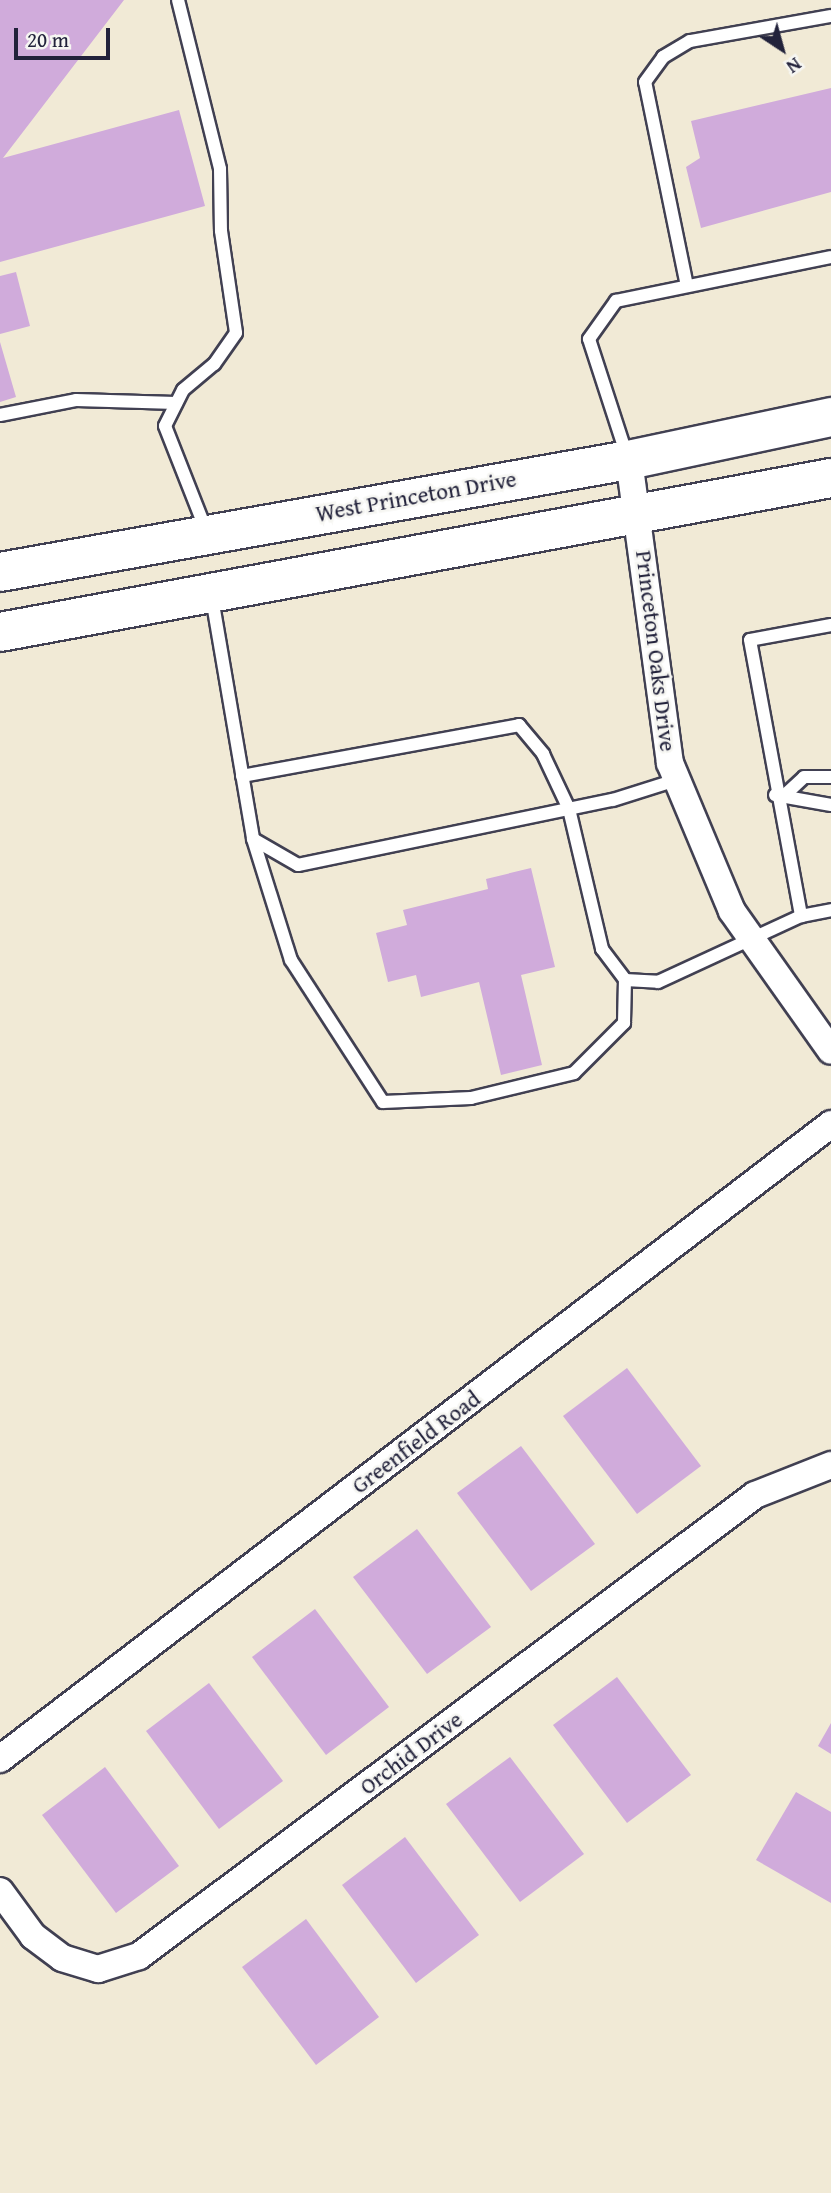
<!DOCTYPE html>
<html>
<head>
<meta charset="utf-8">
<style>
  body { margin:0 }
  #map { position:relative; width:831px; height:2193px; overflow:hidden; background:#f1ead6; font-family:"Gentium Book Plus",serif }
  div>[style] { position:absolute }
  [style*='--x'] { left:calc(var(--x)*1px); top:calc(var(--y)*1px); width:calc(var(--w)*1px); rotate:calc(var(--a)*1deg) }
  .building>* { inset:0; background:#d0abdb }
  .roads { filter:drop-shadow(2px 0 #414052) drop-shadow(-2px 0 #414052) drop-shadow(0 2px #414052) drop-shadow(0 -2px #414052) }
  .lane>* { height:12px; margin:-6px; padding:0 6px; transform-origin:6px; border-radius:6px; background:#fff }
  .street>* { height:26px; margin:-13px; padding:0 13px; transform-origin:13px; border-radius:13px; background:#fff }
  .highway>* { height:38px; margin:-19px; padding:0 19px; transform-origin:19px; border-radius:19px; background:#fff }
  span { translate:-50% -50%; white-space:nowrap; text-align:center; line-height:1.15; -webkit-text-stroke:5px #f6f6f2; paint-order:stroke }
  .street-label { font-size:23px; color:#22223b }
  .north { position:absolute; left:747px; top:14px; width:70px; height:70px; -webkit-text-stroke:5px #f6f6f2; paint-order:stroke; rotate:144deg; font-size:19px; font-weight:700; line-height:28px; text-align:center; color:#22223b }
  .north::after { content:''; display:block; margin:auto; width:24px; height:32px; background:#22223b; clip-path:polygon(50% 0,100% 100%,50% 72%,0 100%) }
  .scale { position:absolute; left:14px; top:28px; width:96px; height:32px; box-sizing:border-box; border:4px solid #22223b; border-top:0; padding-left:9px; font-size:21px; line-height:24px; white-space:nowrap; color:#22223b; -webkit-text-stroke:5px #f6f6f2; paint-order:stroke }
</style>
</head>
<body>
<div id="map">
  <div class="building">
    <div style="clip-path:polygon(0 0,124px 0,3px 158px,179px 110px,205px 206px,0 262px)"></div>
    <div style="clip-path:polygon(831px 88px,831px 192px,701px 228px,686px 167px,700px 158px,691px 121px)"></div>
    <div style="clip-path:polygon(16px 272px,30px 326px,0 334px,0 276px)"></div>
    <div style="clip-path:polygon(0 342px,16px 397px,0 402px)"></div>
    <div style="clip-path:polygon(531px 868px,555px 967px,521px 975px,542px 1065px,501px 1075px,479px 982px,421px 997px,416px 975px,388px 982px,376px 933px,407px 925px,403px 910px,488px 889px,486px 879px)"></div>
    <div style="clip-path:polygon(627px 1368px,701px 1466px,637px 1514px,563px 1416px)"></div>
    <div style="clip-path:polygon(521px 1446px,595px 1544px,531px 1591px,457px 1493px)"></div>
    <div style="clip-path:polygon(417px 1529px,491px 1627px,427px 1674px,353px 1577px)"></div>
    <div style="clip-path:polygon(315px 1609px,389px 1707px,326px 1755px,252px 1657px)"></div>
    <div style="clip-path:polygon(617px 1677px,691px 1775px,627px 1823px,553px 1725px)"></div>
    <div style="clip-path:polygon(209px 1683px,283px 1781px,219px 1829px,146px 1731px)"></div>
    <div style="clip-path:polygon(831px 1723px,831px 1754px,818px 1746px)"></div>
    <div style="clip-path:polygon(510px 1757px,584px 1854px,520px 1902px,446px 1804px)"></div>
    <div style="clip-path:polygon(105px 1767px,179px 1866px,116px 1913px,42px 1815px)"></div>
    <div style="clip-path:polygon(796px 1792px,831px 1812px,831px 1903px,756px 1860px)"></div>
    <div style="clip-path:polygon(405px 1837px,479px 1935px,416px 1983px,342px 1885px)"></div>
    <div style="clip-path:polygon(306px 1919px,379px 2017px,316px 2065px,242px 1967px)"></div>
  </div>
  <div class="roads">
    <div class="lane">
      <div style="--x:178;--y:0;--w:174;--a:76"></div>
      <div style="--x:220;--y:169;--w:62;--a:89.1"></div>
      <div style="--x:221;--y:231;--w:103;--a:81.6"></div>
      <div style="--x:236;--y:333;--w:38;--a:125"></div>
      <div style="--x:214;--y:364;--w:40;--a:140"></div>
      <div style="--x:183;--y:390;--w:40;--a:116.6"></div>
      <div style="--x:165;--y:426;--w:112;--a:68.5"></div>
      <div style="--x:687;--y:286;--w:208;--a:-101.6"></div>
      <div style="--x:645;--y:82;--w:31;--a:-54"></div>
      <div style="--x:663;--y:57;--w:31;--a:-31"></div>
      <div style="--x:690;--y:41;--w:143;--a:-10.1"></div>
      <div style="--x:0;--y:415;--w:77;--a:-11.2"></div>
      <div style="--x:76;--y:400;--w:100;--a:1.7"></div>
      <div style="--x:627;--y:456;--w:123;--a:-108"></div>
      <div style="--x:589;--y:339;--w:47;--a:-54.6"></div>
      <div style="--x:616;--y:301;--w:219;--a:-11.6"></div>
      <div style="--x:212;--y:598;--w:244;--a:80.3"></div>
      <div style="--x:253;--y:839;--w:52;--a:30"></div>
      <div style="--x:298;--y:865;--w:322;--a:-11.7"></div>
      <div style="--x:613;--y:800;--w:66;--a:-17.6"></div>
      <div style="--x:831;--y:625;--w:82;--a:169.5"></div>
      <div style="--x:750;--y:640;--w:281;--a:79.5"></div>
      <div style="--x:801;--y:916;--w:31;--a:-11"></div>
      <div style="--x:242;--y:776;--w:282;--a:-10.4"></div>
      <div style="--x:519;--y:725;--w:38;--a:50"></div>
      <div style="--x:543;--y:754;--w:61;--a:64.7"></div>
      <div style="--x:569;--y:809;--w:144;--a:76.7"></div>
      <div style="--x:602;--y:949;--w:39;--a:53"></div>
      <div style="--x:625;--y:980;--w:33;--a:3"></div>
      <div style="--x:658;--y:982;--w:157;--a:-24.8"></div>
      <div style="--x:787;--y:793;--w:23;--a:-43"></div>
      <div style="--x:804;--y:777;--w:27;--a:0"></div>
      <div style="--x:775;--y:795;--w:57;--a:10.1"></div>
      <div style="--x:253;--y:839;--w:127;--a:72.6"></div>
      <div style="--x:291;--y:960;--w:169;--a:57.1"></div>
      <div style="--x:383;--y:1102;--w:88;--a:-2.6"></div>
      <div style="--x:471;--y:1098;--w:106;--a:-13.6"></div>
      <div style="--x:574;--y:1073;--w:71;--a:-45"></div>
      <div style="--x:624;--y:1023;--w:43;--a:-88.7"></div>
    </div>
    <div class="street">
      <div style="--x:629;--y:460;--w:306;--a:82.3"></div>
      <div style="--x:670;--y:763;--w:160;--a:67.3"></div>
      <div style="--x:732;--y:911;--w:171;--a:54.7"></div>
      <div style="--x:0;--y:1759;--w:1046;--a:-37.38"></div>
      <div style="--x:0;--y:1891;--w:56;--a:53.7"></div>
      <div style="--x:33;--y:1936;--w:36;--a:37"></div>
      <div style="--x:62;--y:1958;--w:38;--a:17"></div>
      <div style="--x:98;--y:1969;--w:43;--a:-17.6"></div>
      <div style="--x:139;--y:1956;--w:769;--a:-36.81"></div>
      <div style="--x:755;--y:1495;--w:82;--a:-21.5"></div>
    </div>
    <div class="highway">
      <div style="--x:0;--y:572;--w:639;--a:-10.1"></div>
      <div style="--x:629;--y:460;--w:207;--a:-12"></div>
      <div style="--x:0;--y:632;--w:845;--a:-10.5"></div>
    </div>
  </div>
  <div class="street-label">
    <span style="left:416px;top:496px;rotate:-10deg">West Princeton Drive</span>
    <span style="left:656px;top:651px;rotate:83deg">Princeton Oaks Drive</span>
    <span style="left:416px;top:1442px;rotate:-37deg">Greenfield Road</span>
    <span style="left:411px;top:1753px;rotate:-37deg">Orchid Drive</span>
  </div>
  <div class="north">N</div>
  <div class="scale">20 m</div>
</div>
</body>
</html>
